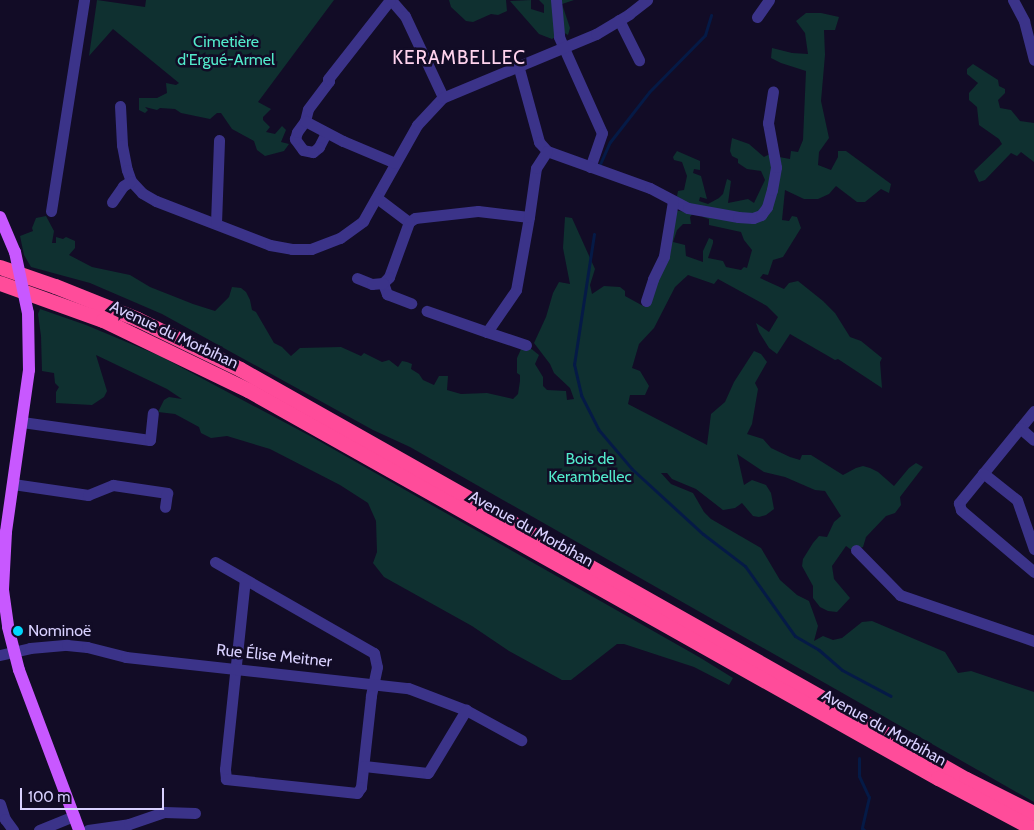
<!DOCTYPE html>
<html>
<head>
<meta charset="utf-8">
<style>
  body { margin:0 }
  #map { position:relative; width:1034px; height:830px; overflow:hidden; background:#120c26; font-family:Cabin,sans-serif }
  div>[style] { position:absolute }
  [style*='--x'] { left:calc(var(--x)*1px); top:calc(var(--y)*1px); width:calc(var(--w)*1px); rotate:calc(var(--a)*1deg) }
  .green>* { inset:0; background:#0f3030 }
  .stream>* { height:3px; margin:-1.5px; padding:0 1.5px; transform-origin:1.5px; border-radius:1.5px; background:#051a46 }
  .minor>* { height:11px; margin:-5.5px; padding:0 5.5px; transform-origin:5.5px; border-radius:5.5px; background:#3b3389 }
  .major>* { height:12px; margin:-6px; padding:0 6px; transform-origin:6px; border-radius:6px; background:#c858ff }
  .highway>* { height:15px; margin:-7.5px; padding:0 7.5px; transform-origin:7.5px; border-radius:7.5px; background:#ff4c9a }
  .major-bridge>* { height:12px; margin:-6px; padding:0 6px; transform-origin:6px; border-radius:6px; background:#c858ff }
  .dots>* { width:14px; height:14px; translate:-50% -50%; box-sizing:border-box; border:2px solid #120c26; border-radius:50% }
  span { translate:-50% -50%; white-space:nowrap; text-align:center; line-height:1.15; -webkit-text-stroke:5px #120c26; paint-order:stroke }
  .park-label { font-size:16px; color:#52eacb }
  .street-label { font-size:16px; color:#d9d1ff }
  .poi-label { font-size:16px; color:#d9d1ff }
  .left { translate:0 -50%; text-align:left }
  .quarter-label { font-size:19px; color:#ffd3ed; letter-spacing:1px }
  .scale { position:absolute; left:20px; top:788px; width:144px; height:22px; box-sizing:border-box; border:2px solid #d9d1ff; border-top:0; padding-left:6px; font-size:15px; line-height:18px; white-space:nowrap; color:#d9d1ff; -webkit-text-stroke:4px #120c26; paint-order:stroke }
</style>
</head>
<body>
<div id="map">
  <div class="green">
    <div style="clip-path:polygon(97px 0,145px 7px,146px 0,334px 0,258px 102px,271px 109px,263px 117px,263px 120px,270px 127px,266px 132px,275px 134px,282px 126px,286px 130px,281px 142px,289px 144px,284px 151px,265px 156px,257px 150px,254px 141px,232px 129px,221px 113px,217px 113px,210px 119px,181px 113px,175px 109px,160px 108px,157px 110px,145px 107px,148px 110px,145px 113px,139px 110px,139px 98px,157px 98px,167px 93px,166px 83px,176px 85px,179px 83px,113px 29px,89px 56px)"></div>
    <div style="clip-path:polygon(449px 0,506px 0,507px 11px,498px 15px,491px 14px,473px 22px,466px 21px,451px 7px)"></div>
    <div style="clip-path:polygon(531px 0,531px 9px,544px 13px,544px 5px,539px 0,574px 0,562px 4px,570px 28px,568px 35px,563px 32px,552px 39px,539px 34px,510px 1px)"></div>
    <div style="clip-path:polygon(806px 13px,821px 13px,839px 17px,835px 30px,824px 30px,825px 55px,821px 101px,829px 138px,819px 152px,818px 165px,831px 170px,838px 157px,838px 151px,846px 151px,891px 184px,889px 193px,881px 189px,865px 202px,857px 202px,836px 186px,829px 194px,818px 199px,804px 199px,785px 190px,782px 220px,789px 221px,792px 216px,797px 217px,801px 228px,783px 257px,773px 260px,768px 275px,763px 274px,760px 278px,784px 289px,789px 283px,798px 281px,823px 301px,835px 313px,850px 337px,861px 341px,882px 358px,880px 362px,882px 388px,838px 359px,835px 360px,790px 334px,777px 354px,769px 348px,759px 332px,756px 323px,769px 332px,778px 317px,767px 306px,718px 279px,714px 284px,688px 275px,675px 287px,654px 328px,639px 344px,632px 368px,640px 371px,649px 386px,645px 395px,630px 395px,628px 404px,707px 445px,711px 414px,725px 402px,734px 382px,754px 351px,761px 354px,767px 362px,755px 383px,758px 389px,752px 424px,747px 434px,763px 439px,771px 448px,790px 457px,800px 460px,802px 455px,811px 455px,843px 475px,856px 468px,863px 466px,870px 468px,878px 472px,894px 486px,909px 468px,916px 463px,923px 467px,900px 497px,901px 505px,895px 513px,886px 516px,866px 537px,863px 547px,853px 551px,846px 546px,832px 566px,834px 579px,850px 598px,837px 612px,828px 611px,820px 607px,813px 598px,813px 586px,802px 566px,803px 559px,813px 543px,819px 536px,827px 537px,834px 522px,841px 516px,825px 491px,815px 490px,785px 477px,764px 472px,737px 454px,744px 485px,752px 480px,766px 485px,771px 493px,774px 509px,766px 515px,759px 517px,753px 516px,742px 503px,735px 508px,723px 510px,696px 489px,672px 479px,667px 473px,661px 473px,671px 484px,693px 493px,704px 512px,711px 519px,761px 548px,780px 580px,797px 595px,809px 601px,818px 626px,814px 641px,823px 636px,833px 640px,842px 638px,862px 622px,872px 621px,945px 652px,958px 673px,971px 671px,1034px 692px,1034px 802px,410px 447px,373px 430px,162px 314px,90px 283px,31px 267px,24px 255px,20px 236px,33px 231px,32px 228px,36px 218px,46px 216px,54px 231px,52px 243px,56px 243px,56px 237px,63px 239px,66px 237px,75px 241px,75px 248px,69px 255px,92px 267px,130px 275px,150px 287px,193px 304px,215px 311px,229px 297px,232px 287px,241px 288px,246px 292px,250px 300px,252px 310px,256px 312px,274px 343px,282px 347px,291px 356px,300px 348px,341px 347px,361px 356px,364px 353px,382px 362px,389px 360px,398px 367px,402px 361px,407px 362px,412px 364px,411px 369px,419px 374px,423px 380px,434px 385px,439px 376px,448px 376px,447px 390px,461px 394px,487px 393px,513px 399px,518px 394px,520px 381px,520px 375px,517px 373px,517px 358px,522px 347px,529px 347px,539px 355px,535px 364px,543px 377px,543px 386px,547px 390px,566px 391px,567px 400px,574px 399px,570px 388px,554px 373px,550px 364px,534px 343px,546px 317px,553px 293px,559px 282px,570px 284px,563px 248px,565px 217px,572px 218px,595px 269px,590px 285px,592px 294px,604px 286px,620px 287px,625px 291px,625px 296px,645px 307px,652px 293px,673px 210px,693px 213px,690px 217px,691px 224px,683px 224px,677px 230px,673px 242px,685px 245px,686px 256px,703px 262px,703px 251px,709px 238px,713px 240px,713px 243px,708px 258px,723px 261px,726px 267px,741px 270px,744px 267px,747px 268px,752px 250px,744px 240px,741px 232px,709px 225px,709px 219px,703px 217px,699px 207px,687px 205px,677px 196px,678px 191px,684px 190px,687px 176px,682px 162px,674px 160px,673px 157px,677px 151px,700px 161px,700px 170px,694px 169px,693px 173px,701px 176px,707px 199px,700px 197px,699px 201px,708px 204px,719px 198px,723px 194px,727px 179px,731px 181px,728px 203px,748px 199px,754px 203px,765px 180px,761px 171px,747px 169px,738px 163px,738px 159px,732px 156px,730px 151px,732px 138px,749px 144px,764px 157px,768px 155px,790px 159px,791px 151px,798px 152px,803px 140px,806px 71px,781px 63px,771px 58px,772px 48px,792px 53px,808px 54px,805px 33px,796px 21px)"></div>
    <div style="clip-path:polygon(973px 64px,998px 80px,999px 86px,1005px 89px,1005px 93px,998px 100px,1000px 108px,1011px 110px,1020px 121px,1034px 123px,1034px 162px,1021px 152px,1017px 156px,1011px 153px,985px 180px,979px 182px,974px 171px,1002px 144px,999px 139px,979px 125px,977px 107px,969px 100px,969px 93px,978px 83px,967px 74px,967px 69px)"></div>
    <div style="clip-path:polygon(40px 309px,86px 325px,160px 356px,312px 437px,699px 657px,733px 678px,729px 685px,694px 667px,624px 644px,617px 644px,571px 680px,562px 680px,509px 651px,472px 626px,384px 577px,373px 563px,377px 552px,376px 521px,368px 503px,340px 485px,270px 449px,227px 436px,211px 438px,201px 433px,199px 427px,175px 414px,158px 412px,164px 400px,169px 397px,182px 399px,167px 389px,96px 355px,107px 391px,104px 397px,92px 405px,56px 403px,56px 392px,59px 387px,55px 383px,54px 373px,42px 371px,41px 336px,38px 314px)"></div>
  </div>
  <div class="stream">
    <div style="--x:600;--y:164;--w:24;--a:-66"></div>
    <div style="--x:610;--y:142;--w:63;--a:-52"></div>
    <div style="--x:649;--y:92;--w:80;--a:-45.5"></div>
    <div style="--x:705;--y:35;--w:21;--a:-73"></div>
    <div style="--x:594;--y:234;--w:132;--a:98.7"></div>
    <div style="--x:574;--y:364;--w:32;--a:77"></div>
    <div style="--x:581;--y:395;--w:38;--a:63"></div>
    <div style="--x:598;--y:429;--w:52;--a:49.6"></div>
    <div style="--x:632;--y:469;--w:96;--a:42.5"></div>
    <div style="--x:703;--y:534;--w:53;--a:37.3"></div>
    <div style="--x:745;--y:566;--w:86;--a:54.5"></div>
    <div style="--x:795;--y:636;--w:28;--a:30"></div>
    <div style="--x:819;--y:650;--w:30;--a:41"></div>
    <div style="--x:842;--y:670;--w:55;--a:28"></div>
    <div style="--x:859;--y:758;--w:18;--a:90"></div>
    <div style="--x:859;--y:776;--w:23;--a:65"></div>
    <div style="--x:869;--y:797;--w:32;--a:103"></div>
    <div style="--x:862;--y:828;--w:3;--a:45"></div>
  </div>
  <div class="minor">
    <div style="--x:391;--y:0;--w:21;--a:49"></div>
    <div style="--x:405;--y:16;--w:89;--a:64.9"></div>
    <div style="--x:556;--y:0;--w:37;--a:85"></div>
    <div style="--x:559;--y:37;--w:105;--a:65.9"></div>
    <div style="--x:602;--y:133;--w:36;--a:109"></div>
    <div style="--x:1013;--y:0;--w:24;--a:62"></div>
    <div style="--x:1024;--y:21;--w:40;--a:75.6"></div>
    <div style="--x:757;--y:17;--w:21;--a:-55"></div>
    <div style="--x:619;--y:20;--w:45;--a:63.4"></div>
    <div style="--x:518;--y:65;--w:80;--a:74.7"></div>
    <div style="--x:539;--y:142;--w:12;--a:48"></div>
    <div style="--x:547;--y:151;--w:109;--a:19.8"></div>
    <div style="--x:650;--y:188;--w:43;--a:27.8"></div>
    <div style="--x:688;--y:208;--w:51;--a:10.2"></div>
    <div style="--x:738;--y:217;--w:15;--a:4"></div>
    <div style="--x:753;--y:218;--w:9;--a:-21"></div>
    <div style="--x:761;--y:215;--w:10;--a:-53"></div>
    <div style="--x:767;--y:207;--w:18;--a:-74"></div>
    <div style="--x:772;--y:190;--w:23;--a:-80"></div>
    <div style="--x:776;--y:167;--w:45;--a:-100.3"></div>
    <div style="--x:768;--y:123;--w:32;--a:-81"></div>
    <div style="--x:120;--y:106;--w:39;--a:87"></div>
    <div style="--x:122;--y:145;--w:25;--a:79"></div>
    <div style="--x:127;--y:170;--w:12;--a:70"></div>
    <div style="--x:131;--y:181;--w:16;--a:47"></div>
    <div style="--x:142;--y:193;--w:16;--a:30"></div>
    <div style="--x:156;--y:201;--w:122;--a:21.1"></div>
    <div style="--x:270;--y:245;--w:22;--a:10"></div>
    <div style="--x:292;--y:249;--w:19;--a:0"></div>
    <div style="--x:311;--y:249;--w:31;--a:-21"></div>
    <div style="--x:340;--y:238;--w:29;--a:-36"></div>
    <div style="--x:363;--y:221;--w:110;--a:-60.6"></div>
    <div style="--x:417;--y:125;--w:37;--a:-47"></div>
    <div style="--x:442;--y:98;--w:167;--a:-22.6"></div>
    <div style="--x:596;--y:34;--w:39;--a:-31"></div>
    <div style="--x:629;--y:14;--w:23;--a:-38"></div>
    <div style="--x:305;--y:121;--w:12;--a:-76"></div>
    <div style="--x:308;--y:109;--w:35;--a:-53"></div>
    <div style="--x:329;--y:81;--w:2;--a:-117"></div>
    <div style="--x:328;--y:79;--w:100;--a:-51.9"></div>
    <div style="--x:326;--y:133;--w:16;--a:117"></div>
    <div style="--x:319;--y:147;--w:8;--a:140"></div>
    <div style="--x:313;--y:152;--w:10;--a:-169"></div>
    <div style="--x:303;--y:150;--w:14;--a:-126"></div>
    <div style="--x:295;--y:139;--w:7;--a:-74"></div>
    <div style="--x:297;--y:132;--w:14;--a:-54"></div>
    <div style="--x:305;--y:121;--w:43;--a:27.8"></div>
    <div style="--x:343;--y:141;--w:56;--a:22.9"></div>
    <div style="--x:377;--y:198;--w:40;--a:37"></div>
    <div style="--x:409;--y:222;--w:7;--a:-34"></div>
    <div style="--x:415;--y:218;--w:63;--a:-6.3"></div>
    <div style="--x:478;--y:211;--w:51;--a:6.7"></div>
    <div style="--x:529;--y:217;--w:74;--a:100.1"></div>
    <div style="--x:516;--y:290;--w:51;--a:124.6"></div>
    <div style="--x:487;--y:332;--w:64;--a:-160.7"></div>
    <div style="--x:112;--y:202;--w:19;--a:-55"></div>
    <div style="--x:123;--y:186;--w:9;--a:-32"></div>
    <div style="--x:51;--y:211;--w:214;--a:-81.1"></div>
    <div style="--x:529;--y:217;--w:49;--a:-81.9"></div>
    <div style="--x:536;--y:168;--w:20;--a:-57"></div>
    <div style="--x:409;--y:222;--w:59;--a:110"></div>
    <div style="--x:389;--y:277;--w:8;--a:135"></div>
    <div style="--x:383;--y:283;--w:12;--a:70"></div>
    <div style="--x:387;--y:294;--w:26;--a:21"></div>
    <div style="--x:216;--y:223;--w:83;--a:-87.9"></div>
    <div style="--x:357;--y:278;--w:16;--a:22"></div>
    <div style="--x:372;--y:284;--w:11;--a:-5"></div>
    <div style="--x:646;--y:301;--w:23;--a:-72"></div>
    <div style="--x:653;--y:279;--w:25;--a:-64"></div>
    <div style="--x:664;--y:256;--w:56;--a:-80.7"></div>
    <div style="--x:487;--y:332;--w:41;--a:18.4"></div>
    <div style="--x:1034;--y:411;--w:119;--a:129.2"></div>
    <div style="--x:959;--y:503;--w:7;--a:74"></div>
    <div style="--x:961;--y:510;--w:96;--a:40.3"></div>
    <div style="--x:22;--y:422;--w:129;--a:8"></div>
    <div style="--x:150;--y:440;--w:27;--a:-84"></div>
    <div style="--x:1020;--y:428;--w:18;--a:41"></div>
    <div style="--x:983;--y:473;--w:43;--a:38.5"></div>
    <div style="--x:1017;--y:500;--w:52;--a:70.9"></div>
    <div style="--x:13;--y:484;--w:76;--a:8.3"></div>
    <div style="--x:88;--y:495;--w:27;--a:-22"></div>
    <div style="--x:113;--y:485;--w:55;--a:8.4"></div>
    <div style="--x:167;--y:493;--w:14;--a:98"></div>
    <div style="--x:856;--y:550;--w:63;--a:45.6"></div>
    <div style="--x:900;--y:595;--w:142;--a:18.9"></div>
    <div style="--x:215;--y:562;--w:183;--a:29.8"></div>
    <div style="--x:374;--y:653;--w:14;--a:78"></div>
    <div style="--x:377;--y:667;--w:30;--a:102"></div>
    <div style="--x:371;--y:696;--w:92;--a:96.3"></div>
    <div style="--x:361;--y:787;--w:7;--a:124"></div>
    <div style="--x:357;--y:793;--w:132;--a:-173.9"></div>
    <div style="--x:226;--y:779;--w:10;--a:-96"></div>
    <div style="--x:225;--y:769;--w:190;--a:-84"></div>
    <div style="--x:0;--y:655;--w:31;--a:-13"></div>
    <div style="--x:30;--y:648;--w:37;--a:-5"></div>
    <div style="--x:67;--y:645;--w:20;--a:6"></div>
    <div style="--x:87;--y:647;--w:40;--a:14.4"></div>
    <div style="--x:126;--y:657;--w:284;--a:6.3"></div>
    <div style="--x:408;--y:688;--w:62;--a:20.8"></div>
    <div style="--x:466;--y:710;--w:63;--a:28.6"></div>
    <div style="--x:364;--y:766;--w:64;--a:6.2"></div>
    <div style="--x:428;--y:773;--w:74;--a:-58.9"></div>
    <div style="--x:0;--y:804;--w:16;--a:72"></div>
    <div style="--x:5;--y:819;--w:14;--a:54"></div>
    <div style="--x:39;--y:830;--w:38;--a:-22"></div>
    <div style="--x:88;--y:830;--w:41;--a:-8.3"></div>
    <div style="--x:129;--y:824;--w:37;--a:-19"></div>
    <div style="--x:164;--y:812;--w:31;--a:2"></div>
  </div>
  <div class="major">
    <div style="--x:0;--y:217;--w:38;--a:67"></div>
    <div style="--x:28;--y:313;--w:57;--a:89"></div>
    <div style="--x:29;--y:370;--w:164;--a:98.1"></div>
    <div style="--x:6;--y:532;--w:58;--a:93"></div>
    <div style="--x:3;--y:590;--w:37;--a:82"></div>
    <div style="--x:8;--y:627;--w:44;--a:75.7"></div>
    <div style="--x:19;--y:670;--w:171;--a:69.4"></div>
  </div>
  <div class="highway">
    <div style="--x:0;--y:267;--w:58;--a:19.1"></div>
    <div style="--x:55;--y:286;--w:88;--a:21.9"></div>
    <div style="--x:137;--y:319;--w:114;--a:25.9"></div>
    <div style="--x:240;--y:369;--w:834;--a:29.46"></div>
    <div style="--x:966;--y:779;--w:76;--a:26.6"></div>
    <div style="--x:0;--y:283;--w:109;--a:19.8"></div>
    <div style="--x:103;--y:320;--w:161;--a:25.8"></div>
    <div style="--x:248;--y:390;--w:792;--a:29.35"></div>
    <div style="--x:938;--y:778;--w:109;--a:28"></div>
  </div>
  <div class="major-bridge">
    <div style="--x:15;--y:252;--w:62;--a:78"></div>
  </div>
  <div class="dots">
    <div style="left:18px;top:631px;background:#00d7fc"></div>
  </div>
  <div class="park-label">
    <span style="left:226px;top:51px">Cimetière<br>d'Ergué-Armel</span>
    <span style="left:590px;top:468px">Bois de<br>Kerambellec</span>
  </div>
  <div class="street-label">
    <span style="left:174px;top:335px;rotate:25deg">Avenue du Morbihan</span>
    <span style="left:531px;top:529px;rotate:29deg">Avenue du Morbihan</span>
    <span style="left:274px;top:656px;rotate:6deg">Rue Élise Meitner</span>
    <span style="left:884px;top:728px;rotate:29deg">Avenue du Morbihan</span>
  </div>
  <div class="poi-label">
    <span class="left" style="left:28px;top:631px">Nominoë</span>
  </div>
  <div class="quarter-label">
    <span style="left:459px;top:58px">KERAMBELLEC</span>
  </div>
  <div class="scale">100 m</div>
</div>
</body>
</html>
